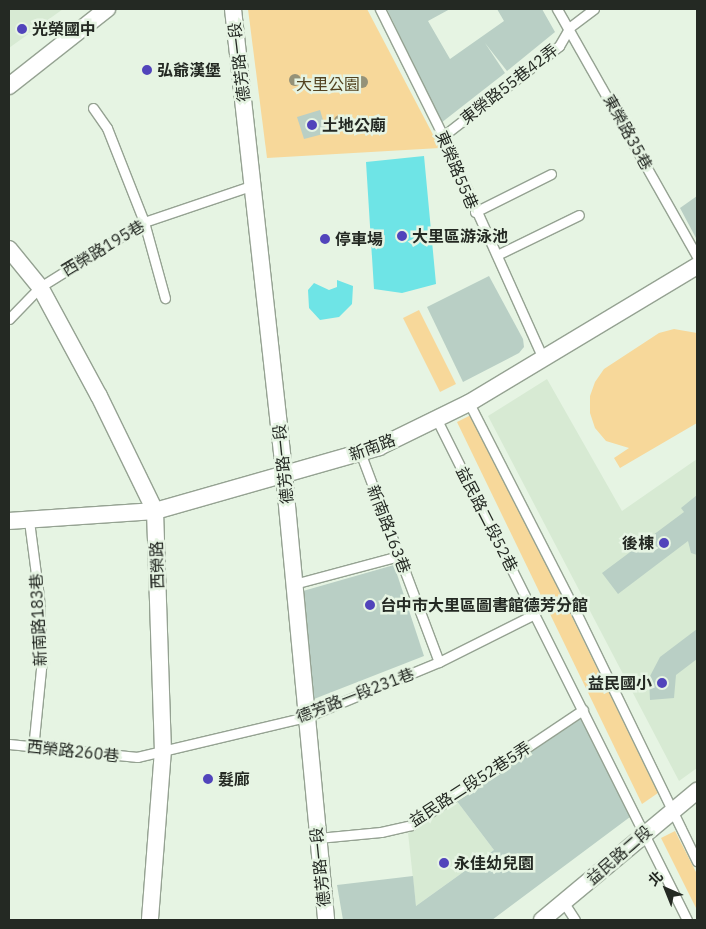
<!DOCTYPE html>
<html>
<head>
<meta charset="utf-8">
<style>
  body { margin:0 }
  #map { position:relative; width:706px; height:929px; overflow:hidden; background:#e6f4e3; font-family:"IBM Plex Sans","Noto Sans TC",sans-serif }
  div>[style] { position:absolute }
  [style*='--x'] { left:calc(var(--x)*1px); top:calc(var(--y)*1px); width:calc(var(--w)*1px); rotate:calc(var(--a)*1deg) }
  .built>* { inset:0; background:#d7ead3 }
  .green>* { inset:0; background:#f7d89a }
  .water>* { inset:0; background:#6ee4e6 }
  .building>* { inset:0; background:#b9cfc5 }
  .roads { filter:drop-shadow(1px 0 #95a292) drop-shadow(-1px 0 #95a292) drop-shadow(0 1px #95a292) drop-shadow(0 -1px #95a292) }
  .service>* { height:9px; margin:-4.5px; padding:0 4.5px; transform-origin:4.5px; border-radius:4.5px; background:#fff }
  .minor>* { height:16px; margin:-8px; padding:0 8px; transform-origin:8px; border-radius:8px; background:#fff }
  .trees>* { width:12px; height:12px; margin:-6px; border-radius:50%; background:#959278 }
  .dots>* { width:14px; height:14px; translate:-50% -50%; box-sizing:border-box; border:2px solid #e6f4e3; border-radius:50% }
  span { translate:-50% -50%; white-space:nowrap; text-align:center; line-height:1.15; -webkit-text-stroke:5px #e6f4e3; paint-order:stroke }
  .poi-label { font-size:16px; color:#242923; font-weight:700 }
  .left { translate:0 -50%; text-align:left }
  .right { translate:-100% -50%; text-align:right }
  .street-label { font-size:16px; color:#242923 }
  .park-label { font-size:16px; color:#524220 }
  .frame { position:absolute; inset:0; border:10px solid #242923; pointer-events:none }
  .north { position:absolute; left:641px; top:864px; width:50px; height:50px; -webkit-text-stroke:4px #e6f4e3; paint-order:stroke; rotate:316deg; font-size:14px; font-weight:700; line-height:20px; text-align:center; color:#242923 }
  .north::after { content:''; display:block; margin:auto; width:18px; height:22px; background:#242923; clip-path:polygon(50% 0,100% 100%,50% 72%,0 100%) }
</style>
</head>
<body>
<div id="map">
  <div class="built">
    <div style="clip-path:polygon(9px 9px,63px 9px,9px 48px)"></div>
    <div style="clip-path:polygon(547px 379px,622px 511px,697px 459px,697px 768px,679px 781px,488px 416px)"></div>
    <div style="clip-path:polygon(456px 800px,494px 850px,416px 906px,408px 833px)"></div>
  </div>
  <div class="green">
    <div style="clip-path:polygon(248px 9px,367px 9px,440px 148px,267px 158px)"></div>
    <div style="clip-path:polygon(419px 310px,456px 384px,440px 392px,403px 318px)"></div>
    <div style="clip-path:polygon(674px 329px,697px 333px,697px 423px,620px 468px,614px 458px,629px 448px,606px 441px,595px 428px,590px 413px,590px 396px,595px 382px,604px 369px,659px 333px)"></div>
    <div style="clip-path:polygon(473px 414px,658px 793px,642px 804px,457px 422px)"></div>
    <div style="clip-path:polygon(675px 831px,697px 874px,697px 910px,661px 838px)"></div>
  </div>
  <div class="water">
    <div style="clip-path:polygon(424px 156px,436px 284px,402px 293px,374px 289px,366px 162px)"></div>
    <div style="clip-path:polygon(337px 280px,353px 286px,352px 304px,339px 317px,320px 320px,309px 308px,308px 290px,314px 283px,329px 290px,337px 287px)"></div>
  </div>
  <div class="building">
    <div style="clip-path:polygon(387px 9px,450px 9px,428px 21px,450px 59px,504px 21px,497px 9px,542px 9px,555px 32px,507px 71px,485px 43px,505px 73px,441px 123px)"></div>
    <div style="clip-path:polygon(320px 110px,327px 133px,304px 139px,297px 117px)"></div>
    <div style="clip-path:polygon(697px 196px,697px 240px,680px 208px)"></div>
    <div style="clip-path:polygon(489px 276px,523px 339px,524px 347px,519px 353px,463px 382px,427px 307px)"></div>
    <div style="clip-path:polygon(697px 495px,697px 555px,691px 553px,688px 541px,618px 594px,602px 573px,684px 512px,681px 508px)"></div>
    <div style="clip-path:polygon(394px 565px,424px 656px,314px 699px,303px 591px)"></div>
    <div style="clip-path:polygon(697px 629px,697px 659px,676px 675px,674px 698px,650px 700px,649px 678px,660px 657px)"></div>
    <div style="clip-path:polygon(581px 708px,634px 814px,492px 920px,343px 920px,337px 885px,413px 876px,416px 906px,494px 850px,456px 800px)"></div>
  </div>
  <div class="roads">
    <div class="service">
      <div style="--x:380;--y:9;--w:142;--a:63.6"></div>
      <div style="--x:443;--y:136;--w:244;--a:65.8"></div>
      <div style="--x:557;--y:9;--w:284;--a:60.5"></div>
      <div style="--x:93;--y:108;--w:24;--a:55"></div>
      <div style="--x:107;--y:128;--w:101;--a:68.5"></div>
      <div style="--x:144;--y:222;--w:79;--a:74.6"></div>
      <div style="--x:443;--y:136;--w:147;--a:-37.8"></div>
      <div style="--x:559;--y:46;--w:22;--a:-60"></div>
      <div style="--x:570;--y:27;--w:30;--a:-37"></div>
      <div style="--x:475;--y:212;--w:85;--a:-26.6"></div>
      <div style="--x:497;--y:255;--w:91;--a:-26"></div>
      <div style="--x:9;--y:319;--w:45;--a:-45.9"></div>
      <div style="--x:40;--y:287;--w:123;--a:-32"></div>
      <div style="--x:144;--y:222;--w:115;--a:-18.7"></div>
      <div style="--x:469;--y:403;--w:226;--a:62.9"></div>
      <div style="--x:572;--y:604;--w:286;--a:64.1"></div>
      <div style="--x:437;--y:420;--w:559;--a:63.43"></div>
      <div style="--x:360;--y:452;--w:224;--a:69.4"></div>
      <div style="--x:29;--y:521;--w:77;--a:82.5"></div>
      <div style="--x:39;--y:597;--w:62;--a:87.2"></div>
      <div style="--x:42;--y:659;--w:90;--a:95.7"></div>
      <div style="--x:294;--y:584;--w:109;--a:-14.9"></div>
      <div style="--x:9;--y:744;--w:129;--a:5.8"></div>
      <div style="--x:137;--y:757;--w:174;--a:-13.3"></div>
      <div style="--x:306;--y:717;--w:144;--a:-22.5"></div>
      <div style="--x:439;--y:662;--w:107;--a:-26.6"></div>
      <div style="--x:318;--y:838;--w:63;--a:-5.4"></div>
      <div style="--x:381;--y:832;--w:31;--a:-13"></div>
      <div style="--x:411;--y:825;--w:207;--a:-33.8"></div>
      <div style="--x:564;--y:903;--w:20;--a:57"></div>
    </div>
    <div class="minor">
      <div style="--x:233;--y:9;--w:468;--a:83.7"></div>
      <div style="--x:284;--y:474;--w:448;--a:84.6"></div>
      <div style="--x:9;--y:86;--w:125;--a:-38.2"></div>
      <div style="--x:9;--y:249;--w:49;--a:50.8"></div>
      <div style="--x:40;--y:287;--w:124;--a:61.6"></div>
      <div style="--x:99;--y:396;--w:128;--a:64"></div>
      <div style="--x:155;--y:511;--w:239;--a:88.1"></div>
      <div style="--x:163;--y:750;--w:170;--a:94.4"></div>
      <div style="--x:9;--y:521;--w:146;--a:-3.9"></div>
      <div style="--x:155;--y:511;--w:233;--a:-15.9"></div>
      <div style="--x:379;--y:447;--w:100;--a:-26.1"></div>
      <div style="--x:469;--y:403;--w:266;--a:-31"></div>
      <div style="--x:542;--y:920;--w:202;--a:-39.8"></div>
    </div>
  </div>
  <div class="trees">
    <div style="left:295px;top:80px"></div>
    <div style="left:362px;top:82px"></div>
    <div style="left:340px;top:121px"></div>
  </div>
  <div class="dots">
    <div style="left:22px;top:29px;background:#5144bb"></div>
    <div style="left:147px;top:70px;background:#5144bb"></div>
    <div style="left:312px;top:125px;background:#5144bb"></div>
    <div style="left:402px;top:236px;background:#5144bb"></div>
    <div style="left:325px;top:239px;background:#5144bb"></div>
    <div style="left:664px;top:543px;background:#5144bb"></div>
    <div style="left:370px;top:605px;background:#5144bb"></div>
    <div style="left:662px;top:683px;background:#5144bb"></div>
    <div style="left:208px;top:779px;background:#5144bb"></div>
    <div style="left:444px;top:863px;background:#5144bb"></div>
  </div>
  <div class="poi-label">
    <span class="left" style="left:32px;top:29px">光榮國中</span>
    <span class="left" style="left:157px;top:70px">弘爺漢堡</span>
    <span class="left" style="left:322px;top:125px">土地公廟</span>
    <span class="left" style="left:412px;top:236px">大里區游泳池</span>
    <span class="left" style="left:335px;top:239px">停車場</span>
    <span class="right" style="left:654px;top:543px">後棟</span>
    <span class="left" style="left:380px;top:605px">台中市大里區圖書館德芳分館</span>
    <span class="right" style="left:652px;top:683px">益民國小</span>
    <span class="left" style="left:218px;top:779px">髮廊</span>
    <span class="left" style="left:454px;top:863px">永佳幼兒園</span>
  </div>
  <div class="street-label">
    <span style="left:239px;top:62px;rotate:-97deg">德芳路一段</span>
    <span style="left:509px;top:84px;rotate:-38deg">東榮路55巷42弄</span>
    <span style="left:628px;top:132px;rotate:61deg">東榮路35巷</span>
    <span style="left:457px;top:170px;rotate:67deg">東榮路55巷</span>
    <span style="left:103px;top:248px;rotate:-31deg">西榮路195巷</span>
    <span style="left:372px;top:447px;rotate:-20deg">新南路</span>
    <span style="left:283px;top:464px;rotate:-96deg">德芳路一段</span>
    <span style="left:487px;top:519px;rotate:63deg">益民路二段52巷</span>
    <span style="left:389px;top:529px;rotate:69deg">新南路163巷</span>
    <span style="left:157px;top:565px;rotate:-92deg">西榮路</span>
    <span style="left:38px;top:620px;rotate:-93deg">新南路183巷</span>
    <span style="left:355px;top:695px;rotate:-21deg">德芳路一段231巷</span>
    <span style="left:73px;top:751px;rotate:6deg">西榮路260巷</span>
    <span style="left:470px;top:784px;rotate:-33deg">益民路二段52巷5弄</span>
    <span style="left:619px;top:855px;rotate:-41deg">益民路二段</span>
    <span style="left:320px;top:867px;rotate:-96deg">德芳路一段</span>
  </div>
  <div class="park-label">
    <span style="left:328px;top:84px">大里公園</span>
  </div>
  <div class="frame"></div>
  <div class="north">北</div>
</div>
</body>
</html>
